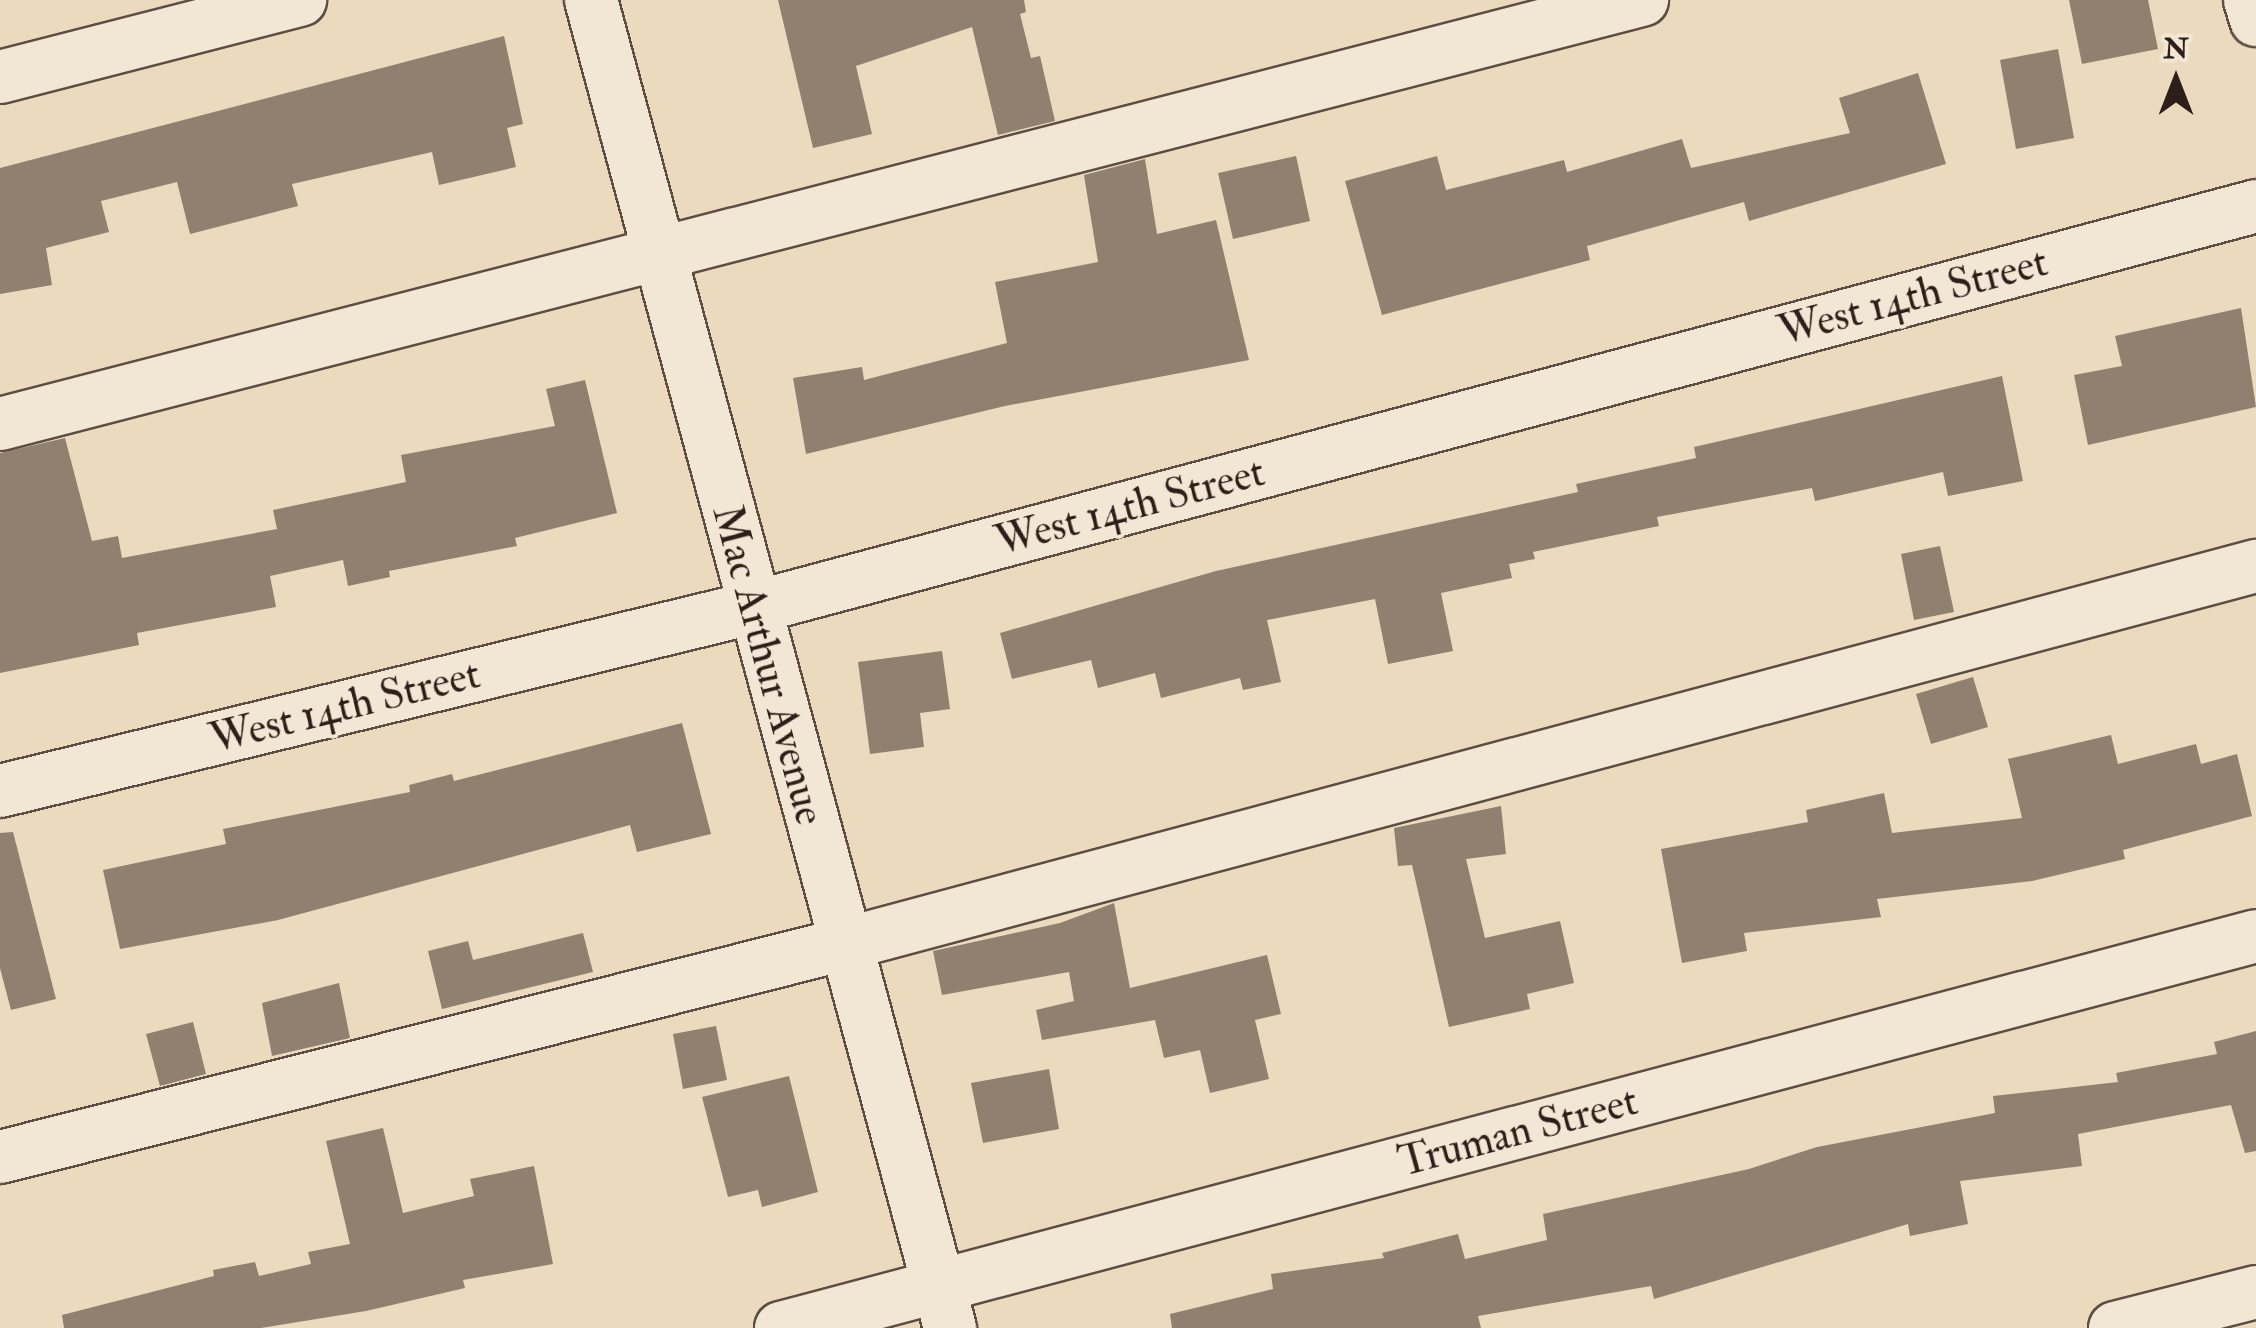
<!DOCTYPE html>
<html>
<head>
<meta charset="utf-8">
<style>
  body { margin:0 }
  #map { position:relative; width:2256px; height:1328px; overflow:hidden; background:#ebdabe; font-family:"IM FELL Double Pica",serif }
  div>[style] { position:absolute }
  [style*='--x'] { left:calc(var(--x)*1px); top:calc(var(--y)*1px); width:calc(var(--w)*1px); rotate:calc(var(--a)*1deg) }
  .building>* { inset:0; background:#90806f }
  .roads { filter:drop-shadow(2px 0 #5d4d42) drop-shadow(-2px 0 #5d4d42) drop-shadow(0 2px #5d4d42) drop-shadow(0 -2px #5d4d42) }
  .minor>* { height:52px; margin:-26px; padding:0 26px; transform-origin:26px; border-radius:26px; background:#f2e7d5 }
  span { translate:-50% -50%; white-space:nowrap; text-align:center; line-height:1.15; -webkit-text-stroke:8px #f2e7d5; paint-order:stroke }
  .street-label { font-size:42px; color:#2e1e19 }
  .north { position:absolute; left:2126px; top:30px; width:100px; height:100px; -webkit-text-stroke:8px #f2e7d5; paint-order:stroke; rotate:0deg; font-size:28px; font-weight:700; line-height:40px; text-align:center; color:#2e1e19 }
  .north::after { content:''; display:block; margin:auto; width:35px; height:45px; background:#2e1e19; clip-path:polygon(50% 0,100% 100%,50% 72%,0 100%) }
</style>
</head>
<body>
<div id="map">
  <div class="building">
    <div style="clip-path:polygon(778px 0,1024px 0,1026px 12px,1020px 14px,1031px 58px,1040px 56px,1055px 121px,998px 135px,972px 27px,856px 66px,872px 134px,813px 148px)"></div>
    <div style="clip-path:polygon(2069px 0,2148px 0,2158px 49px,2082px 64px)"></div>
    <div style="clip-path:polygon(504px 36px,523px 124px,507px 128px,516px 167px,439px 185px,432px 152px,292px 184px,298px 206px,190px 234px,177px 182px,101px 201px,109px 232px,46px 248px,52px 285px,0 294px,0 168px)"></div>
    <div style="clip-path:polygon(2058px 49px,2074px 138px,2016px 149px,2000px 60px)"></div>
    <div style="clip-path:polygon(1918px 73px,1946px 164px,1749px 221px,1744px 202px,1587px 246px,1590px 260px,1382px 315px,1345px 181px,1437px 156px,1446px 190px,1564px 160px,1567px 172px,1682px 139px,1691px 168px,1850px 133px,1839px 98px)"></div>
    <div style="clip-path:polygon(1296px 156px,1310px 221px,1233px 239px,1218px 173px)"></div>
    <div style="clip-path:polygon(1145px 159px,1157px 234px,1216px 220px,1249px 360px,1005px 406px,806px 454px,793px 378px,862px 367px,864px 380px,1007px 343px,995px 282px,1098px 262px,1084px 175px)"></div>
    <div style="clip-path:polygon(2241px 308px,2256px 407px,2088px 445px,2074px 375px,2122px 366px,2115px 336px)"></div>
    <div style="clip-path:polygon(2002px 376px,2023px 481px,1948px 496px,1943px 472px,1815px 501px,1812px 488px,1657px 517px,1659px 526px,1533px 552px,1535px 559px,1509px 564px,1512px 578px,1441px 593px,1453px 651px,1388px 664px,1375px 599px,1267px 620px,1281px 682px,1243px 690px,1240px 678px,1161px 698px,1155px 673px,1098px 688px,1091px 660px,1012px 679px,1000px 633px,1216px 571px,1578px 492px,1576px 484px,1696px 458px,1694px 447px)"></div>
    <div style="clip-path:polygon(585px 380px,617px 513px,515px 538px,517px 546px,389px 571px,390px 577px,348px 586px,343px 560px,270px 576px,276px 607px,137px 633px,139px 645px,0 673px,0 453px,65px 438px,92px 541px,118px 536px,122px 558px,277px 529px,273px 510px,406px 482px,401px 455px,555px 426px,546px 389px)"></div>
    <div style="clip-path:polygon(1940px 546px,1954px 612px,1914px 620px,1901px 554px)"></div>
    <div style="clip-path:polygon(942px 651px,950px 709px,920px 713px,924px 747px,870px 754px,858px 662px)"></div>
    <div style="clip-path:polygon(1973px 677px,1988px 727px,1931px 744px,1916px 694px)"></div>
    <div style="clip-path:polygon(682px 723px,711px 834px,637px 852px,630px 825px,278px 920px,120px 949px,103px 870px,226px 844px,223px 829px,410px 792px,409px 785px,452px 774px,454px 781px)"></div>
    <div style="clip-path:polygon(2111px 735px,2118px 764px,2196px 744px,2201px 764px,2237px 754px,2252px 816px,2123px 850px,2125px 859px,2032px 881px,1877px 899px,1881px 917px,1744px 933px,1747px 951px,1682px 963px,1661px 849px,1808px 822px,1806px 810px,1884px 793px,1892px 833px,2022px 818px,2008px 759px)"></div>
    <div style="clip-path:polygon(1501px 806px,1506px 854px,1466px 859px,1485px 938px,1560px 921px,1574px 983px,1527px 994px,1530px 1009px,1449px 1027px,1412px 865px,1398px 866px,1394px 828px)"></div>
    <div style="clip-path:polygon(13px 832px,56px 999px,11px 1010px,0 968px,0 833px)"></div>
    <div style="clip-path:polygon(1114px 903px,1130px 988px,1267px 955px,1281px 1014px,1255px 1020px,1269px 1079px,1210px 1093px,1200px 1050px,1164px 1058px,1155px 1020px,1042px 1040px,1036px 1010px,1074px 1001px,1069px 972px,942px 995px,933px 951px,1060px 923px)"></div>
    <div style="clip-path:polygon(583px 933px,593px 972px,442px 1009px,428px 951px,468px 941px,473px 960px)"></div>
    <div style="clip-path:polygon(339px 983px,350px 1038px,272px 1056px,262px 1003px)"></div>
    <div style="clip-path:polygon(193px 1022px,206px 1074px,160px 1086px,146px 1034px)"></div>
    <div style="clip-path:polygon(716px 1026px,727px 1080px,683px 1089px,673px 1034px)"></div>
    <div style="clip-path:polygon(2256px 1031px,2256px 1151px,2245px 1153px,2231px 1105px,2078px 1134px,2082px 1166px,1960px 1181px,1968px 1224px,1910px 1236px,1908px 1224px,1654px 1299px,1651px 1286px,1478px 1316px,1481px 1328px,1172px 1328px,1170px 1314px,1273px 1289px,1271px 1274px,1384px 1258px,1382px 1253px,1458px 1234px,1465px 1259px,1547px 1240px,1543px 1214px,1749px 1169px,1817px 1147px,1995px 1113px,1993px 1096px,2118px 1082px,2116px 1073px,2217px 1054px,2214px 1042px)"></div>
    <div style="clip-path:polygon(1049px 1069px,1059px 1129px,983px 1143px,971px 1083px)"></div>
    <div style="clip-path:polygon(789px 1076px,818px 1192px,762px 1207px,758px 1190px,728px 1197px,702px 1097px)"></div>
    <div style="clip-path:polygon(383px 1128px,403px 1213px,474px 1196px,470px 1179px,534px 1166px,553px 1264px,463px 1280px,465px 1288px,366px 1311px,261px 1328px,64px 1328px,62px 1315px,214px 1276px,213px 1270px,255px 1262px,259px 1276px,311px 1264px,308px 1252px,350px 1244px,326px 1141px)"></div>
  </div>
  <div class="roads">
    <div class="minor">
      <div style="--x:591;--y:0;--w:1376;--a:74.87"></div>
      <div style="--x:2250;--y:0;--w:21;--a:73"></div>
      <div style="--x:0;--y:77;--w:310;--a:-14.4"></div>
      <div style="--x:0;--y:424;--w:1696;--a:-14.48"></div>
      <div style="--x:0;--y:791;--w:774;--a:-13.68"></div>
      <div style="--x:752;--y:608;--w:1557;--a:-14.96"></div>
      <div style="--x:0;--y:1157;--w:871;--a:-14.15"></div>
      <div style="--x:845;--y:944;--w:1461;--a:-15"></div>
      <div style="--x:781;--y:1328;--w:1526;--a:-14.88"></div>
      <div style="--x:2115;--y:1328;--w:146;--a:-14.3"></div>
    </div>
  </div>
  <div class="street-label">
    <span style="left:1913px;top:297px;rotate:-15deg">West 14th Street</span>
    <span style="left:1130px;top:507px;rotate:-15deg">West 14th Street</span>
    <span style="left:768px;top:665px;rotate:75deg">Mac Arthur Avenue</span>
    <span style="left:345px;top:707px;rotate:-14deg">West 14th Street</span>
    <span style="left:1518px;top:1132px;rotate:-15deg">Truman Street</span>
  </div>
  <div class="north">N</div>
</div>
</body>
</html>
